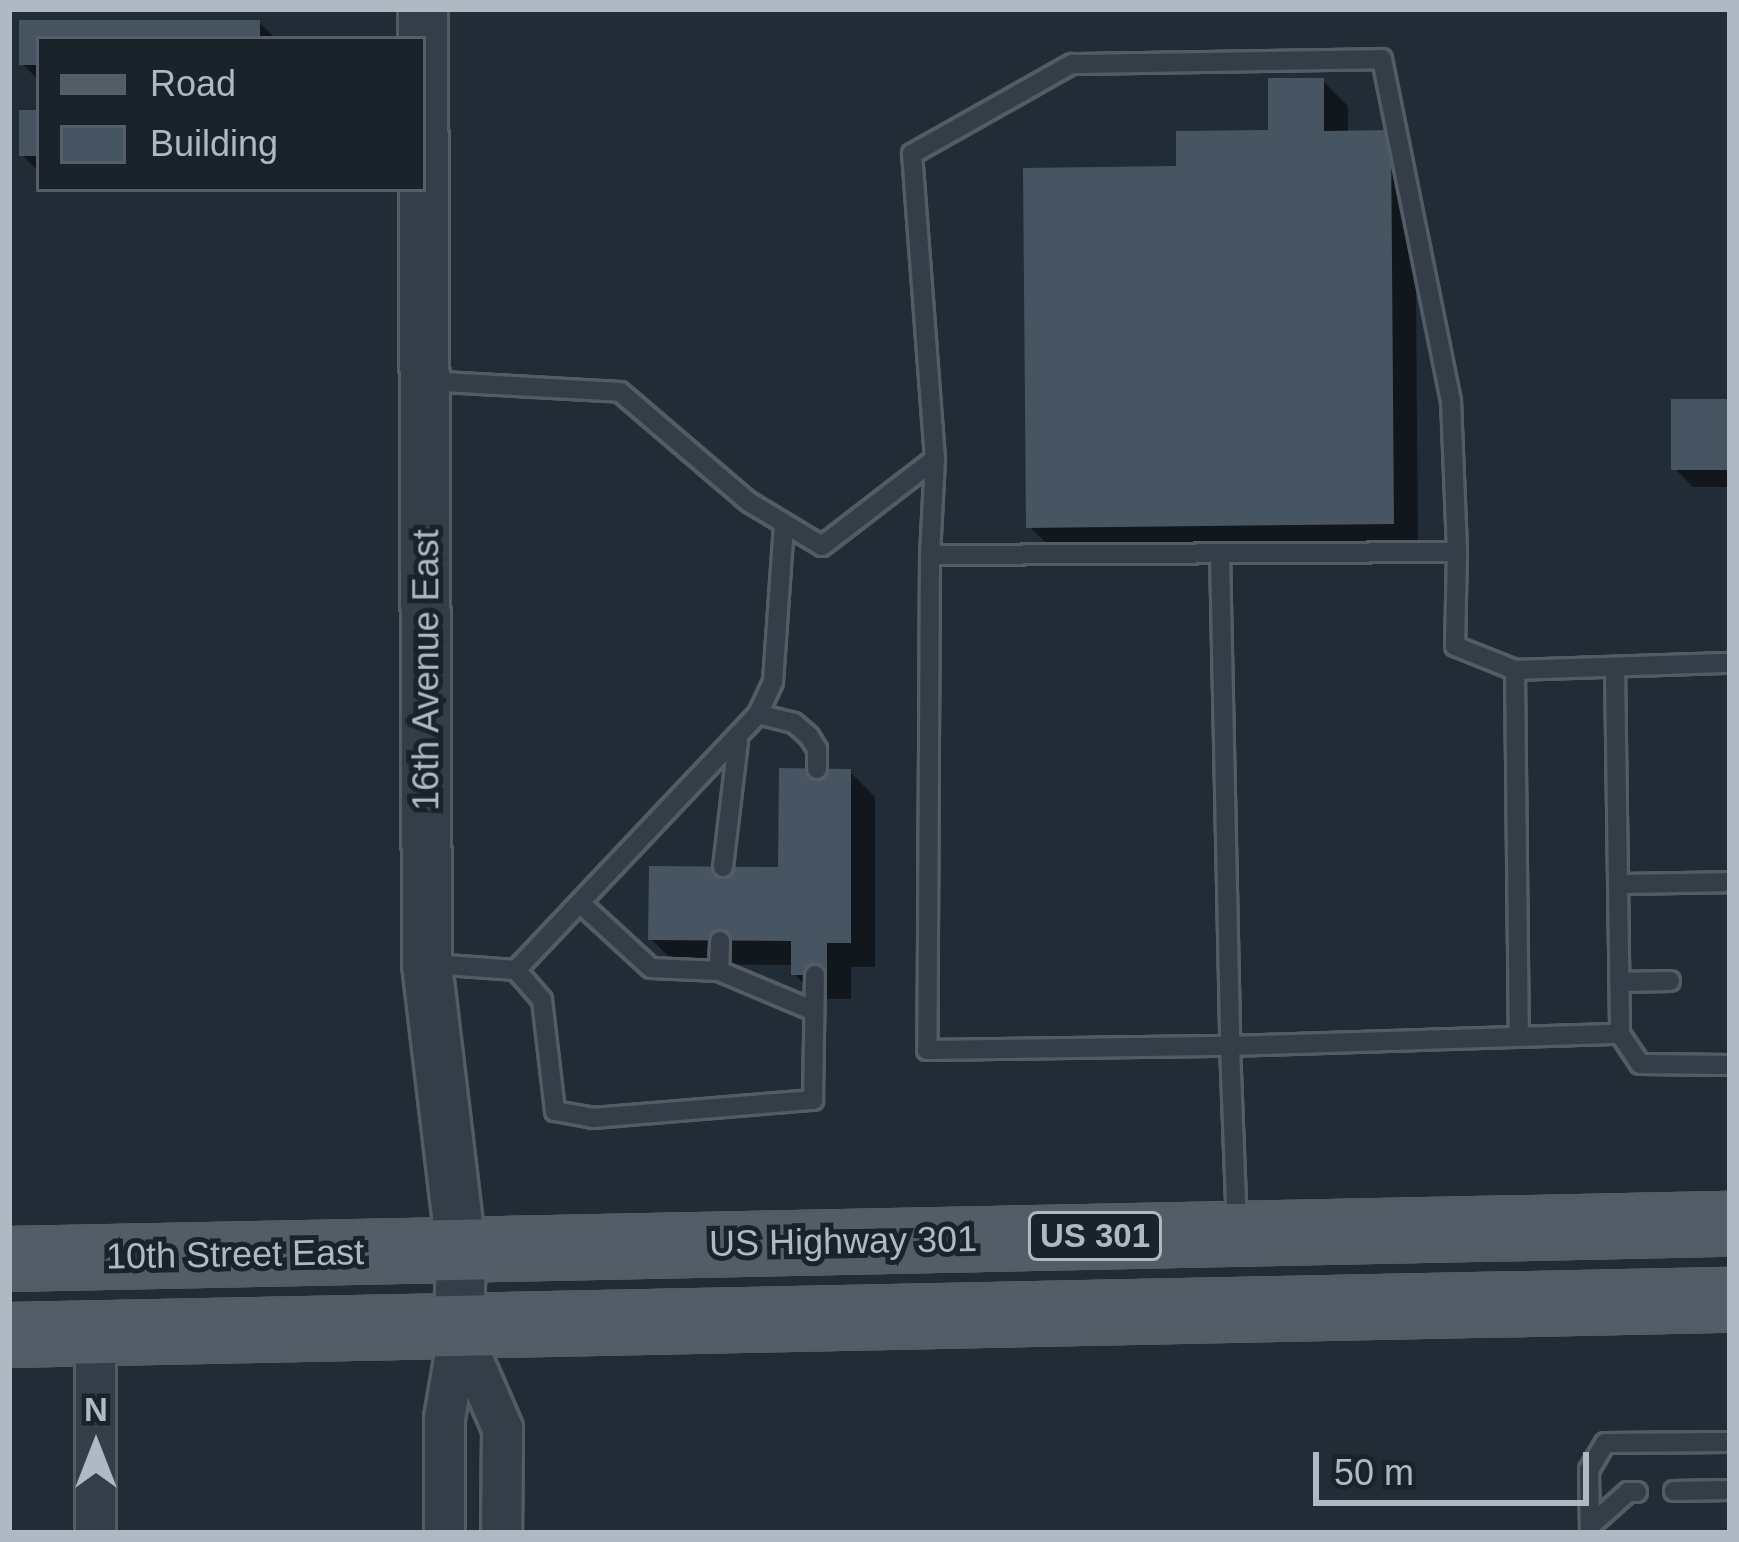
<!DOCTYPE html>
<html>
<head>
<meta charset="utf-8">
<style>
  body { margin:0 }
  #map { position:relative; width:1739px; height:1542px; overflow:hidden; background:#212c37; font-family:Helvetica,sans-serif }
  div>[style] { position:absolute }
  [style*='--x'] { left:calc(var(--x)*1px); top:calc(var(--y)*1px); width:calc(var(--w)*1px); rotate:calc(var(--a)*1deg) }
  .shadow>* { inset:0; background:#0007 }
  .building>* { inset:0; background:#475461 }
  .roads { filter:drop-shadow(3px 0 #525c65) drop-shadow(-3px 0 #525c65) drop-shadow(0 3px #525c65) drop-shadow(0 -3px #525c65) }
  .service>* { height:18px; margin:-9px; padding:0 9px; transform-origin:9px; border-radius:9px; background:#353e48 }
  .minor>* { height:39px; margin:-19.5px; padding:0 19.5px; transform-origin:19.5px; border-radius:19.5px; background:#353e48 }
  .tertiary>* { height:48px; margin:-24px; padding:0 24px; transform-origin:24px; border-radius:24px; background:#353e48 }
  .primary>* { height:60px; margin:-30px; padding:0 30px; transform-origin:30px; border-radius:30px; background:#535d68 }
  span { translate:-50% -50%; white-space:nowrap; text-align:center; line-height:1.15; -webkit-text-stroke:10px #1a232c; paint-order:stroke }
  .shield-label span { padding:3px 9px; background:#1a232c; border:3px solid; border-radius:9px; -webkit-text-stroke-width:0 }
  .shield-label { font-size:33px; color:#afb9c4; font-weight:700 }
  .street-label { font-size:36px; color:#afb9c4 }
  .frame { position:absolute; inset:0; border:12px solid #afb9c4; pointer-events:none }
  .legend { position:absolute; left:36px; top:36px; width:390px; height:156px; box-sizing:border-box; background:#1a232c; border:3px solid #565f69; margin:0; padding:15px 21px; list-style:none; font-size:36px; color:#afb9c4 }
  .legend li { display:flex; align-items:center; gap:24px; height:60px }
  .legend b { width:60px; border:3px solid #565f69 }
  .north { position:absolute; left:36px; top:1386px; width:120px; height:120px; -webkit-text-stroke:9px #1a232c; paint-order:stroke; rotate:0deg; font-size:33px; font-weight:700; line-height:48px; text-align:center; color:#afb9c4 }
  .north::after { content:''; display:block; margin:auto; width:42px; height:54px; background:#afb9c4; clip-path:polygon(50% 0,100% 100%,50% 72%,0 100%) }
  .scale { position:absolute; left:1313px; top:1452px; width:276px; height:54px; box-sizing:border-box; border:6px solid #afb9c4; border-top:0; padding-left:15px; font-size:36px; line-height:42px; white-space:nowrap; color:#afb9c4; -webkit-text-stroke:9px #1a232c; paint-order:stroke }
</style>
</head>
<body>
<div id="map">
  <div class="shadow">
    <div style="clip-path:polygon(22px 22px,259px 22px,276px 39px,39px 39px,39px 81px,22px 63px)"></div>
    <div style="clip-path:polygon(1323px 81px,1348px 106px,1348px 133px,1390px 133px,1415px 158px,1418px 548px,1054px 551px,1029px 526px,1179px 169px,1271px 133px)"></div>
    <div style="clip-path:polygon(39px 113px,39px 172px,22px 155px)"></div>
    <div style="clip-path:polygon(1730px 402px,1730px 487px,1693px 487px,1674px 468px)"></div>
    <div style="clip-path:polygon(850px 772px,875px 797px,875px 967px,851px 967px,851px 999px,819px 999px,794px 974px,794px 965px,676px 964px,651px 939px,781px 870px)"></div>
  </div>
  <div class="building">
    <div style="clip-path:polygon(19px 20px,260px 20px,260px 39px,39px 39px,39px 65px,19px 65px)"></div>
    <div style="clip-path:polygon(1268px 78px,1324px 78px,1324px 131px,1391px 130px,1394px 524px,1026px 528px,1023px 168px,1176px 166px,1176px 131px,1268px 130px)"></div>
    <div style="clip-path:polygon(19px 110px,39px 110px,39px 156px,19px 156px)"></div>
    <div style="clip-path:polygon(1671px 399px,1730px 399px,1730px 470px,1671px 470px)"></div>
    <div style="clip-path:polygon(779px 768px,851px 769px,851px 943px,827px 943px,827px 975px,791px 975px,791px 941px,648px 940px,649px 866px,778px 867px)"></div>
  </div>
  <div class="roads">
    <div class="service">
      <div style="--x:425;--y:381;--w:195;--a:3.2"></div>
      <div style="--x:620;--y:392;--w:170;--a:40.5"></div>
      <div style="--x:749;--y:502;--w:85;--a:31.1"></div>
      <div style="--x:822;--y:546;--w:143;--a:-37.6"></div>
      <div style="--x:935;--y:459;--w:306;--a:-94.3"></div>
      <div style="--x:912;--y:154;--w:184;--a:-29.4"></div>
      <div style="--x:1072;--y:64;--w:310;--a:-0.9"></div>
      <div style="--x:1382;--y:59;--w:349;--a:78.6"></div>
      <div style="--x:1451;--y:401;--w:151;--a:87.7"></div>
      <div style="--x:1457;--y:552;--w:527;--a:179.67"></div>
      <div style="--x:930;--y:555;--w:96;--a:-87"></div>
      <div style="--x:1457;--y:552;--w:94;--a:91.2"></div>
      <div style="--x:1455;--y:646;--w:65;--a:21.8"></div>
      <div style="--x:1515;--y:670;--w:215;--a:-1.9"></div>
      <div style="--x:1220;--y:553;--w:493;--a:88.8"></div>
      <div style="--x:1230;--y:1046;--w:390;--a:-1.8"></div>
      <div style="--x:930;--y:555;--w:495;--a:90.3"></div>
      <div style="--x:927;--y:1050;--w:303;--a:-0.8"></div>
      <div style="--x:1230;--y:1046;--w:183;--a:87.8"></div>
      <div style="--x:1615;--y:667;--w:367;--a:89.2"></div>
      <div style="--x:1620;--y:1034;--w:36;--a:56"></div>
      <div style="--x:1640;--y:1064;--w:90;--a:0.6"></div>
      <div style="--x:1515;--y:670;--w:367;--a:89.4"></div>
      <div style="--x:758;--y:714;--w:37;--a:14"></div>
      <div style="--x:794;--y:723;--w:20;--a:41"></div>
      <div style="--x:809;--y:736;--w:15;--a:58"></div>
      <div style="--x:817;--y:749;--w:20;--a:90"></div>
      <div style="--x:723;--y:867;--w:126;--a:-83.2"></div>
      <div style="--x:1618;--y:884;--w:112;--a:-1"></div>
      <div style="--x:580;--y:903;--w:96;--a:42.5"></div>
      <div style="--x:651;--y:968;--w:68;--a:2.5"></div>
      <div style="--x:719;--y:971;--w:103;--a:22.8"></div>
      <div style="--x:432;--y:964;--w:84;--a:4.1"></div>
      <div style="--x:516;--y:970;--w:40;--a:49"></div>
      <div style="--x:542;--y:1000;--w:112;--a:83.3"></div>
      <div style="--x:555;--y:1111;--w:39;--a:10"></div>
      <div style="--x:593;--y:1118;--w:221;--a:-4.7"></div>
      <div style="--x:813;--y:1100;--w:125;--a:-89.1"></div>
      <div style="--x:516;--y:970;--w:352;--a:-46.6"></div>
      <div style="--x:758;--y:714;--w:35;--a:-65"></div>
      <div style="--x:773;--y:682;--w:159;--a:-86"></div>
      <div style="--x:719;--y:971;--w:30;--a:-88"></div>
      <div style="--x:1619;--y:982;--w:51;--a:-1.1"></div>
      <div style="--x:1674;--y:1491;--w:56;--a:-1"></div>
      <div style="--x:1590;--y:1526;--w:51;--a:-41.8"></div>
      <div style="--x:1628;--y:1492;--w:9;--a:0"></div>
      <div style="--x:1590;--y:1533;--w:63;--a:-90.9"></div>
      <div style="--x:1589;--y:1470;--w:31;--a:-59"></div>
      <div style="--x:1605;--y:1443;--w:125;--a:-0.5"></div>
    </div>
    <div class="minor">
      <div style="--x:459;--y:1329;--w:108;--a:66.5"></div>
      <div style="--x:502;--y:1428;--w:105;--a:90.5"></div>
      <div style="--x:95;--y:1334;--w:199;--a:90"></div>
      <div style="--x:444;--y:1533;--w:115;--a:-90"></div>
      <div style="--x:444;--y:1418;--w:90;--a:-80.4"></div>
    </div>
    <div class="tertiary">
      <div style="--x:423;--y:9;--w:955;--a:89.76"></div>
      <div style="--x:427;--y:964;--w:287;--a:83.2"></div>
      <div style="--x:461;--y:1249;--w:80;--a:91.4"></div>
    </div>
    <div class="primary">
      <div style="--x:9;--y:1259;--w:1721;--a:-1.17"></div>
      <div style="--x:9;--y:1335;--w:1721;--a:-1.17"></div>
    </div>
  </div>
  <div class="shield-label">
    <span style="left:1095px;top:1236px">US 301</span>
  </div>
  <div class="street-label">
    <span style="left:426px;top:670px;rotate:-90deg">16th Avenue East</span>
    <span style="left:843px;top:1241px;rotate:-1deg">US Highway 301</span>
    <span style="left:235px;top:1254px;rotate:-1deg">10th Street East</span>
  </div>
  <div class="frame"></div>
  <ul class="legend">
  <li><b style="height:15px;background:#535d68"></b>Road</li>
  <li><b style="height:33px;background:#475461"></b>Building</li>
  </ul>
  <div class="north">N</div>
  <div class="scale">50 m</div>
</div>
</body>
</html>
